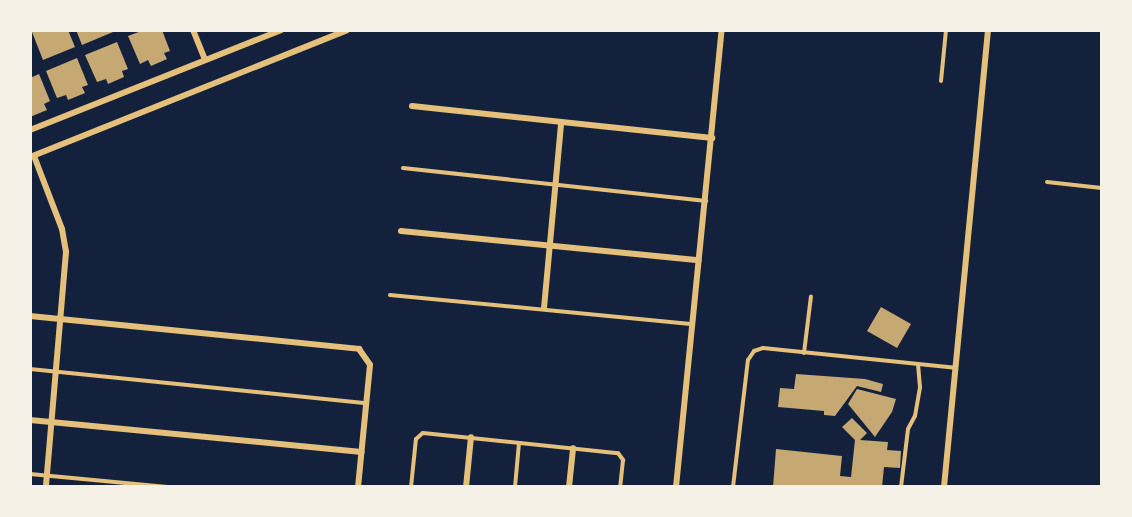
<!DOCTYPE html>
<html>
<head>
<meta charset="utf-8">
<style>
  body { margin:0 }
  #map { position:relative; width:1132px; height:517px; overflow:hidden; background:#14213d; font-family:Overpass,sans-serif }
  div>[style] { position:absolute }
  [style*='--x'] { left:calc(var(--x)*1px); top:calc(var(--y)*1px); width:calc(var(--w)*1px); rotate:calc(var(--a)*1deg) }
  .building>* { inset:0; background:#c6a872 }
  .service>* { height:4px; margin:-2px; padding:0 2px; transform-origin:2px; border-radius:2px; background:#e5c07b }
  .minor>* { height:6px; margin:-3px; padding:0 3px; transform-origin:3px; border-radius:3px; background:#e5c07b }
  span { translate:-50% -50%; white-space:nowrap; text-align:center; line-height:1.15; -webkit-text-stroke:4.5px #f6f1e7; paint-order:stroke }
  .frame { position:absolute; inset:0; border:32px solid #f6f1e7; pointer-events:none }
</style>
</head>
<body>
<div id="map">
  <div class="building">
    <div style="clip-path:polygon(37px 30px,68px 30px,75px 47px,43px 60px,32px 32px)"></div>
    <div style="clip-path:polygon(76px 30px,113px 30px,113px 32px,82px 45px)"></div>
    <div style="clip-path:polygon(144px 30px,162px 30px,170px 51px,164px 53px,167px 59px,151px 66px,148px 60px,140px 64px,128px 36px)"></div>
    <div style="clip-path:polygon(117px 42px,128px 69px,122px 71px,124px 77px,108px 84px,106px 79px,97px 82px,85px 55px)"></div>
    <div style="clip-path:polygon(77px 58px,88px 85px,82px 87px,85px 93px,68px 100px,66px 95px,57px 98px,46px 71px)"></div>
    <div style="clip-path:polygon(39px 74px,50px 101px,44px 104px,47px 110px,30px 117px,30px 78px)"></div>
    <div style="clip-path:polygon(881px 307px,911px 324px,897px 348px,867px 331px)"></div>
    <div style="clip-path:polygon(796px 374px,865px 379px,883px 384px,881px 392px,857px 386px,835px 416px,824px 415px,824px 411px,778px 407px,780px 388px,794px 389px)"></div>
    <div style="clip-path:polygon(857px 389px,896px 399px,892px 412px,875px 437px,848px 404px)"></div>
    <div style="clip-path:polygon(852px 418px,867px 433px,860px 440px,888px 442px,887px 450px,901px 451px,900px 468px,884px 467px,882px 487px,773px 487px,776px 449px,842px 456px,840px 476px,851px 477px,855px 440px,842px 427px)"></div>
  </div>
  <div class="service">
    <div style="--x:941;--y:81;--w:51;--a:-84.4"></div>
    <div style="--x:403;--y:168;--w:305;--a:6.2"></div>
    <div style="--x:1047;--y:182;--w:55;--a:6.2"></div>
    <div style="--x:390;--y:295;--w:302;--a:5.5"></div>
    <div style="--x:804;--y:353;--w:57;--a:-83"></div>
    <div style="--x:30;--y:369;--w:338;--a:5.8"></div>
    <div style="--x:30;--y:474;--w:138;--a:5.4"></div>
    <div style="--x:411;--y:487;--w:48;--a:-84.1"></div>
    <div style="--x:416;--y:439;--w:9;--a:-41"></div>
    <div style="--x:423;--y:433;--w:196;--a:5.9"></div>
    <div style="--x:618;--y:453;--w:9;--a:54"></div>
    <div style="--x:623;--y:460;--w:27;--a:96"></div>
    <div style="--x:515;--y:487;--w:44;--a:-84.8"></div>
    <div style="--x:733;--y:487;--w:128;--a:-83.3"></div>
    <div style="--x:748;--y:360;--w:11;--a:-56"></div>
    <div style="--x:754;--y:351;--w:9;--a:-18"></div>
    <div style="--x:763;--y:348;--w:193;--a:5.9"></div>
    <div style="--x:901;--y:487;--w:58;--a:-83.1"></div>
    <div style="--x:908;--y:429;--w:15;--a:-62"></div>
    <div style="--x:915;--y:416;--w:29;--a:-80"></div>
    <div style="--x:920;--y:387;--w:23;--a:-95"></div>
  </div>
  <div class="minor">
    <div style="--x:193;--y:30;--w:32;--a:68"></div>
    <div style="--x:412;--y:106;--w:302;--a:6.1"></div>
    <div style="--x:30;--y:130;--w:270;--a:-21.7"></div>
    <div style="--x:34;--y:156;--w:78;--a:69"></div>
    <div style="--x:62;--y:229;--w:23;--a:80"></div>
    <div style="--x:66;--y:252;--w:236;--a:94.9"></div>
    <div style="--x:30;--y:157;--w:341;--a:-21.8"></div>
    <div style="--x:401;--y:231;--w:299;--a:5.6"></div>
    <div style="--x:544;--y:308;--w:186;--a:-84.7"></div>
    <div style="--x:30;--y:316;--w:331;--a:5.7"></div>
    <div style="--x:359;--y:349;--w:19;--a:55"></div>
    <div style="--x:370;--y:365;--w:123;--a:95.6"></div>
    <div style="--x:30;--y:420;--w:333;--a:5.5"></div>
    <div style="--x:466;--y:487;--w:50;--a:-84.3"></div>
    <div style="--x:569;--y:487;--w:39;--a:-84"></div>
    <div style="--x:676;--y:487;--w:459;--a:-84.3"></div>
    <div style="--x:944;--y:487;--w:459;--a:-84.5"></div>
  </div>
  <div class="frame"></div>
</div>
</body>
</html>
